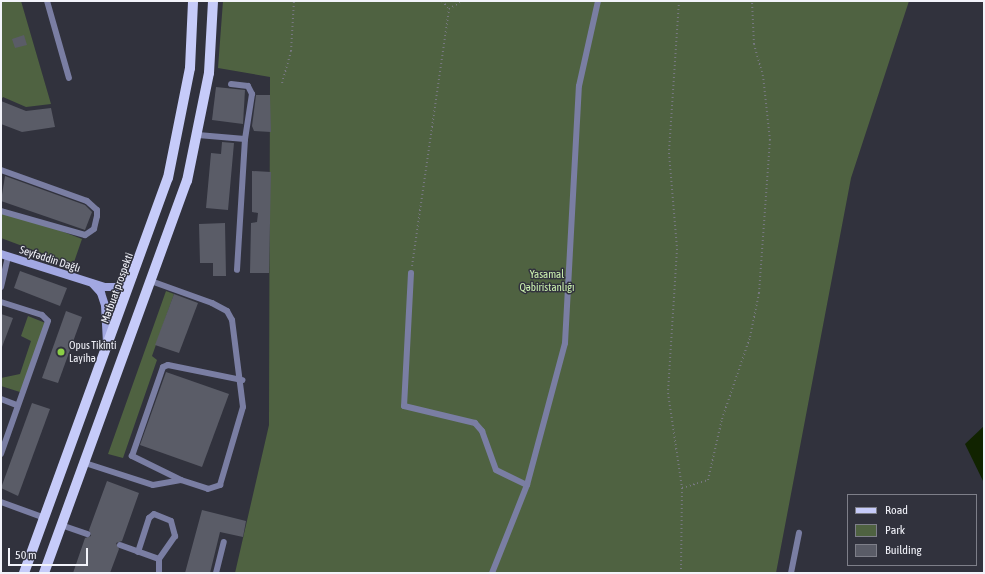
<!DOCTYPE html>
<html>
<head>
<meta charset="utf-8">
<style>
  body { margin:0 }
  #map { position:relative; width:985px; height:574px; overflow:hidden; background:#31323d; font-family:"Asap Condensed",sans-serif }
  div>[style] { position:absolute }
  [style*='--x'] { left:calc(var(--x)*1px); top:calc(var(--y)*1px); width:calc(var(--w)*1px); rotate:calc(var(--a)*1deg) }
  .green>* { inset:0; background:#4f6241 }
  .water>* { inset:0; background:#112300 }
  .building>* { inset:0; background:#5a5c67 }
  .path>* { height:2px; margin-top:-1px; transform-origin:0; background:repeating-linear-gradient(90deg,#777881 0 1px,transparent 0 4px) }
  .lane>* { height:6px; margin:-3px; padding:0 3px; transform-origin:3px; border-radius:3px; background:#7a7ea3 }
  .secondary>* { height:8px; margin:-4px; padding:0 4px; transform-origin:4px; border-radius:4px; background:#a2a8e2 }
  .primary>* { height:10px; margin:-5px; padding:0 5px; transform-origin:5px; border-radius:5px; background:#c6cbf9 }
  .dots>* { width:11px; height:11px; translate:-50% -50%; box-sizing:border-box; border:2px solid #31323d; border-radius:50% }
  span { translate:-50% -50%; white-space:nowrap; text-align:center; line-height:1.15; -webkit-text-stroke:3px #31323d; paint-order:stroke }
  .street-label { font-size:11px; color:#f2f3fa }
  .park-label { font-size:11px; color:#cbf0af }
  .poi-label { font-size:11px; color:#f2f3fa }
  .left { translate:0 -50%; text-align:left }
  .frame { position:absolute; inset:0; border:2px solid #f2f3fa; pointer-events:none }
  .legend { position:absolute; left:847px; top:494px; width:130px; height:72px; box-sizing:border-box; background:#31323d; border:1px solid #7e7f89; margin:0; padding:5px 7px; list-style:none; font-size:12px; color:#f2f3fa }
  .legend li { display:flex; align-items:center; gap:8px; height:20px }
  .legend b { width:20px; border:1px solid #7e7f89 }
  .scale { position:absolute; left:8px; top:548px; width:80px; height:18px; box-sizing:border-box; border:2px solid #f2f3fa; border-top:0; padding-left:5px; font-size:12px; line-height:14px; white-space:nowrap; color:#f2f3fa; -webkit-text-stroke:3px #31323d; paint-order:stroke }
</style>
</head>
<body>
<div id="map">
  <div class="green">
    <div style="clip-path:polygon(1px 1px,21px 1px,51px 104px,26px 107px,3px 97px,1px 100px)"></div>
    <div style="clip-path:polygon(223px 1px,909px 1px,851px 178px,776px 573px,235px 573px,269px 425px,270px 77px,218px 68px)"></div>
    <div style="clip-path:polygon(1px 208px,82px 239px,73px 265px,1px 238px)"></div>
    <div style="clip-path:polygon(166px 291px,174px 294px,152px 356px,157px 360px,123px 458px,108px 454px)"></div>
    <div style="clip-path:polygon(28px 316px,48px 324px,23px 393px,1px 386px,1px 378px,20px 374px,31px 341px,21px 336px)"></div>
  </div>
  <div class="water">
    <div style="clip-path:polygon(984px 426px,984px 483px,965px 444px)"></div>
  </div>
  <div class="building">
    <div style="clip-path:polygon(24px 35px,27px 45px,15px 48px,12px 39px)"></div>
    <div style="clip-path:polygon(216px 87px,245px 90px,243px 124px,212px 120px)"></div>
    <div style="clip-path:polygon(256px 95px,270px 95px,271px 132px,254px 131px,252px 126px)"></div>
    <div style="clip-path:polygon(1px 101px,26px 111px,51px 108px,55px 127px,22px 132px,1px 124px)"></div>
    <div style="clip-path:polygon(222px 142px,234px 143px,228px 210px,206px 208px,211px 153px,221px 154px)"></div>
    <div style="clip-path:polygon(252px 171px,271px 172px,269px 273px,250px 273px,251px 223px,257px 222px,258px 213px,252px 212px)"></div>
    <div style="clip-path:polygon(5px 176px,85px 205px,92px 212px,85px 230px,1px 201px)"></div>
    <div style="clip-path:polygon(225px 223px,226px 276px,213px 276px,213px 263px,200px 263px,199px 224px)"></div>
    <div style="clip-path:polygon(20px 271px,67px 288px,60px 306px,14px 288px)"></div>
    <div style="clip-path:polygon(174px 294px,198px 303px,179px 353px,155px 345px)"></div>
    <div style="clip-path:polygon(66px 311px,82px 317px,58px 383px,42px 378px)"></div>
    <div style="clip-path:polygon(1px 314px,13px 318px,2px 347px,1px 346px)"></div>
    <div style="clip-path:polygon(166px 372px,229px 394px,202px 467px,140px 445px)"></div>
    <div style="clip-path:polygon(32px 403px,50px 409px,18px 496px,1px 488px)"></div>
    <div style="clip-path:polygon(107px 481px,139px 493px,122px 541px,116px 543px,119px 549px,110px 573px,73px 573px,85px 538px,91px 536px,89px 530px)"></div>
    <div style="clip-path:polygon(202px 510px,246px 521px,243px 537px,220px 532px,210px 573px,185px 573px)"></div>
  </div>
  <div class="path">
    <div style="--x:442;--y:1;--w:11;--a:49"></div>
    <div style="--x:679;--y:1;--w:152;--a:93.8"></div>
    <div style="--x:669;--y:153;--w:96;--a:85.2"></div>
    <div style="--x:677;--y:249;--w:144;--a:93.6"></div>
    <div style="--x:668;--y:393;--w:96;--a:81.6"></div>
    <div style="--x:682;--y:488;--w:85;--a:90.7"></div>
    <div style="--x:282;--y:83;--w:33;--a:-74"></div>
    <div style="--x:291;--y:51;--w:50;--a:-86.6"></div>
    <div style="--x:412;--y:266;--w:260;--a:-81.8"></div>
    <div style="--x:449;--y:9;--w:15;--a:-32"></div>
    <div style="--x:682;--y:488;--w:27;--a:-17"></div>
    <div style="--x:708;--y:480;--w:63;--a:-77.1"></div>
    <div style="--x:722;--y:419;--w:87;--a:-71.1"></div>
    <div style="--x:750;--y:337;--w:45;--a:-78.4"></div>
    <div style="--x:759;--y:293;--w:153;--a:-85.9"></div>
    <div style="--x:770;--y:140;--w:64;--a:-96.2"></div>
    <div style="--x:763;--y:76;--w:33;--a:-106"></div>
    <div style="--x:754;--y:44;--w:43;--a:-92.7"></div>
  </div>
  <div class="lane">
    <div style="--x:47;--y:1;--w:80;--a:74.1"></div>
    <div style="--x:231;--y:84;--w:17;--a:7"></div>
    <div style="--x:248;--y:86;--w:9;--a:63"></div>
    <div style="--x:252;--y:94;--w:46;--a:98.8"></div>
    <div style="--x:245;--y:139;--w:131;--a:93.5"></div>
    <div style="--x:198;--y:135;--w:47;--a:4.9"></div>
    <div style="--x:1;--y:170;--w:91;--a:19.8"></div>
    <div style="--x:87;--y:201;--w:13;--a:42"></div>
    <div style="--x:97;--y:210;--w:6;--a:90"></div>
    <div style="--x:97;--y:216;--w:13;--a:103"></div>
    <div style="--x:94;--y:229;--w:11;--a:146"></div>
    <div style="--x:85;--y:235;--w:87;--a:-164.1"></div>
    <div style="--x:411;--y:273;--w:133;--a:93"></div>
    <div style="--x:404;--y:406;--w:73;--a:13.5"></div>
    <div style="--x:475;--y:423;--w:11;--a:49"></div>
    <div style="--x:482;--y:431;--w:41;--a:70.3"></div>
    <div style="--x:496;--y:470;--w:34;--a:26"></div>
    <div style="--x:1;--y:287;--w:32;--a:-77"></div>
    <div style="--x:1;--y:302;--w:43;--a:17.6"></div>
    <div style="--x:42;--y:315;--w:8;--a:45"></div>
    <div style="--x:48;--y:321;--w:141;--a:109.5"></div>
    <div style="--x:1;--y:399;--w:17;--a:21"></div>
    <div style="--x:85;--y:463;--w:71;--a:17.9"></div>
    <div style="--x:153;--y:485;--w:28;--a:-10"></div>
    <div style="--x:181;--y:480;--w:28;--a:18"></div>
    <div style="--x:208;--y:489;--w:13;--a:-18"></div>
    <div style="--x:220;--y:485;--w:81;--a:-73.6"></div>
    <div style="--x:243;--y:407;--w:88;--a:-97.2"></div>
    <div style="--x:232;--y:320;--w:10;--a:-119"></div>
    <div style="--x:227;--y:311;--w:17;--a:-152"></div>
    <div style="--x:212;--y:303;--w:65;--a:-160.2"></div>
    <div style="--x:181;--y:480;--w:55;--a:-153.9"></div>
    <div style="--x:132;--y:456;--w:94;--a:-70.8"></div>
    <div style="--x:163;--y:367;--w:5;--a:-22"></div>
    <div style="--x:168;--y:365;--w:76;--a:11.5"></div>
    <div style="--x:1;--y:502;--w:47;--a:20"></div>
    <div style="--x:61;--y:525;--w:28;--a:19"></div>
    <div style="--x:120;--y:545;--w:41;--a:19.7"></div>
    <div style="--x:138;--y:552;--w:36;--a:-72"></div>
    <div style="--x:149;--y:518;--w:6;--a:-39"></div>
    <div style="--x:154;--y:514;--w:18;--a:22"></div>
    <div style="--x:171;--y:521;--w:16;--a:75"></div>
    <div style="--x:175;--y:536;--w:28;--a:125"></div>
    <div style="--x:159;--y:559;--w:14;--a:90"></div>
    <div style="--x:216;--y:573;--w:32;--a:-76"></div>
    <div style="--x:492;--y:573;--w:95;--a:-68.3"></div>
    <div style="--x:527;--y:485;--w:147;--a:-75"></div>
    <div style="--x:565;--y:343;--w:257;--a:-86.9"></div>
    <div style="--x:579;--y:86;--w:87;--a:-77.4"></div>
    <div style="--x:791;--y:573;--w:41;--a:-78.7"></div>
  </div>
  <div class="secondary">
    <div style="--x:1;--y:254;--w:109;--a:17.6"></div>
    <div style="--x:105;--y:287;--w:12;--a:0"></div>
    <div style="--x:117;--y:287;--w:19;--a:-35"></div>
    <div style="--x:93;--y:284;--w:12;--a:48"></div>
    <div style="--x:101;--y:293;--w:13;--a:72"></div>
    <div style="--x:105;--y:305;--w:35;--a:87"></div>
  </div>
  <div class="primary">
    <div style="--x:24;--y:573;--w:420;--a:-70"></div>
    <div style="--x:168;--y:178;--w:112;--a:-78.7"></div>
    <div style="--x:190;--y:68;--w:67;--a:-87.4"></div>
    <div style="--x:44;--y:573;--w:417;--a:-70"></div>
    <div style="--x:187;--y:181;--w:110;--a:-78.5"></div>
    <div style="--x:209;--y:73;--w:72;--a:-86.8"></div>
  </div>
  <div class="dots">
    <div style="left:61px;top:352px;background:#8bce46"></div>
  </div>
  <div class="street-label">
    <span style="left:50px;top:259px;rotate:18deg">Seyfəddin Dağlı</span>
    <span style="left:117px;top:288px;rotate:-70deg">Mətbuat prospekti</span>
  </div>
  <div class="park-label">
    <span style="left:547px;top:281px">Yasamal<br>Qəbiristanlığı</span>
  </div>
  <div class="poi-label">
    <span class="left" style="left:69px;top:352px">Opus Tikinti<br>Layihə</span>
  </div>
  <div class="frame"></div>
  <ul class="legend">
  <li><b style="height:5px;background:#c6cbf9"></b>Road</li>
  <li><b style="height:11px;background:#4f6241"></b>Park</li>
  <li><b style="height:11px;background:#5a5c67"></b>Building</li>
  </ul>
  <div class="scale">50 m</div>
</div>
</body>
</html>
